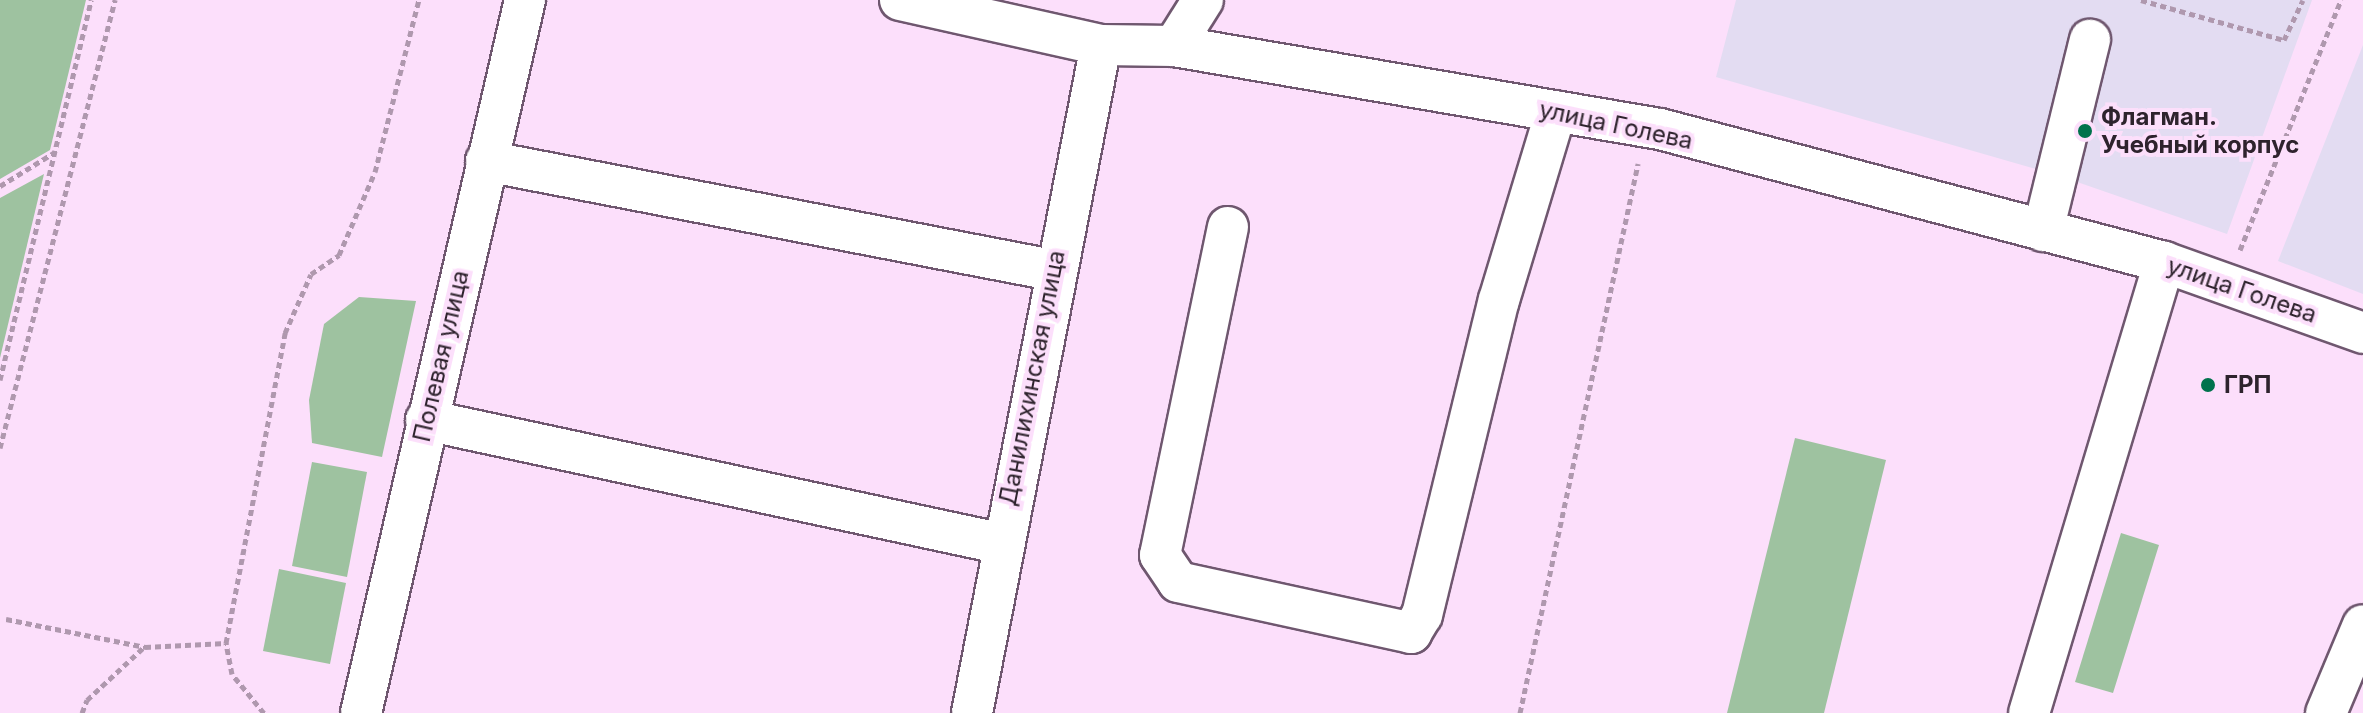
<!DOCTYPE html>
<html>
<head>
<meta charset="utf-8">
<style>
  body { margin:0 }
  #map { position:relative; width:2363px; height:713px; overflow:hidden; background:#fcdffb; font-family:Inter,sans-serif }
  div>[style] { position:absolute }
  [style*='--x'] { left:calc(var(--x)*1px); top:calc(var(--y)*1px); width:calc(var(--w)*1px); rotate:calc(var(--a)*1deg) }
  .commercial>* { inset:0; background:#e3dcf2 }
  .green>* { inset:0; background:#9ec2a0 }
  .path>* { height:5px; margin-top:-2.5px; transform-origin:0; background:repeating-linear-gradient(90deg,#af98ae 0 6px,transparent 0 10px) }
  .roads { filter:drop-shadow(2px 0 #6f576f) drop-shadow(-2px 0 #6f576f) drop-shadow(0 2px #6f576f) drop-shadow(0 -2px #6f576f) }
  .minor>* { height:40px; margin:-20px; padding:0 20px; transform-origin:20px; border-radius:20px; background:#fff }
  .dots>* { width:22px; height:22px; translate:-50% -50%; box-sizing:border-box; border:4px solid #fcdffb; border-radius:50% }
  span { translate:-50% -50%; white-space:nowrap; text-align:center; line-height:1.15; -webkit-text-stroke:8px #fcdffb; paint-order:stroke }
  .poi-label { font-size:24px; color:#2e232d; font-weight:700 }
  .left { translate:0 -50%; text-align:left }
  .street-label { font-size:24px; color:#2e232d }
</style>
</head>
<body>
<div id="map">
  <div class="commercial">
    <div style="clip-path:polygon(1736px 0,2312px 0,2227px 234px,2057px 175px,1716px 77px)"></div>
    <div style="clip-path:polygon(2363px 45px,2363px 294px,2278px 261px)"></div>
  </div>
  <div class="green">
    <div style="clip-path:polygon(0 0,86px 0,50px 150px,0 179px)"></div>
    <div style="clip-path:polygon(44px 174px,0 358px,0 198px)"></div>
    <div style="clip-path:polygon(359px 297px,416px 301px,382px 457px,312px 443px,309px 400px,324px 324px)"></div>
    <div style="clip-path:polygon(1795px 438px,1886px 460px,1824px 713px,1727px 713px)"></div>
    <div style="clip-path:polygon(312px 462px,367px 472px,347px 577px,292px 566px)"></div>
    <div style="clip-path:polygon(2121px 533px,2159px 545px,2113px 693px,2075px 682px)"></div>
    <div style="clip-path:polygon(279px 569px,346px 583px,330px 664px,263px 651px)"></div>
  </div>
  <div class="path">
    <div style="--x:2141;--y:0;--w:148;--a:15.6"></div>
    <div style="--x:2284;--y:40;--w:44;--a:-64.6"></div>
    <div style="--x:0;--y:186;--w:65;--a:-31.7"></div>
    <div style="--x:2240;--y:250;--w:270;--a:-68"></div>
    <div style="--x:0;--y:380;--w:391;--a:-76.5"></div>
    <div style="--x:0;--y:448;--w:463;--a:-75.6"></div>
    <div style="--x:6;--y:619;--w:142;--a:11.4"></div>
    <div style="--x:145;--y:647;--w:81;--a:-2.8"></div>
    <div style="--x:82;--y:713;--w:14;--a:-69"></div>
    <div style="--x:87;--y:700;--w:78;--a:-42.9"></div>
    <div style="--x:264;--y:713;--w:50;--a:-129.4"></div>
    <div style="--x:232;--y:674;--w:32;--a:-101"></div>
    <div style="--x:226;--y:643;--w:316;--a:-79.2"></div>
    <div style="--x:285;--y:333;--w:64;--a:-66.2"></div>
    <div style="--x:311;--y:274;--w:34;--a:-34"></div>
    <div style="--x:339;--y:255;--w:90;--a:-66.6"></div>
    <div style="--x:375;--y:172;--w:178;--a:-75.7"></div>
    <div style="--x:1520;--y:713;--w:562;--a:-77.87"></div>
  </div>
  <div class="roads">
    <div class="minor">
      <div style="--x:900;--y:0;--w:206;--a:12.6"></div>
      <div style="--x:1101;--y:45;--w:73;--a:0.8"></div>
      <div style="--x:1174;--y:46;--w:493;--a:9.7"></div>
      <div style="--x:1660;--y:129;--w:521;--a:14.78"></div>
      <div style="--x:2164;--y:262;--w:211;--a:19.6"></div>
      <div style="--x:1174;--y:46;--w:54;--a:-57.8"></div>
      <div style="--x:486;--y:161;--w:576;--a:10.9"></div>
      <div style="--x:1228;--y:227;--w:335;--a:101.7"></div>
      <div style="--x:1160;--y:555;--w:32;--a:56"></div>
      <div style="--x:1178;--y:582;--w:239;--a:12.3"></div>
      <div style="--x:1411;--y:633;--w:21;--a:-59"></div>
      <div style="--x:1422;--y:615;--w:324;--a:-76.3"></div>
      <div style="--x:1499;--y:300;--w:197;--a:-73.2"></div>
      <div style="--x:2043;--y:231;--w:197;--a:-76.2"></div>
      <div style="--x:426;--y:420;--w:586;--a:12.12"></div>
      <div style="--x:361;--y:713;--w:732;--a:-77.05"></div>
      <div style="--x:972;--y:713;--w:680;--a:-79.07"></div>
      <div style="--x:2029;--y:713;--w:471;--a:-73.3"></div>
      <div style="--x:2326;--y:713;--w:95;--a:-67.2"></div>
    </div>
  </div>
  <div class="dots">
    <div style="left:2085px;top:131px;background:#00724c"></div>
    <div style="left:2208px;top:385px;background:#00724c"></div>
  </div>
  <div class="poi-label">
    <span class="left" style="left:2101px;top:131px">Флагман.<br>Учебный корпус</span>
    <span class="left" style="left:2224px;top:385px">ГРП</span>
  </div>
  <div class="street-label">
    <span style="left:1616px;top:125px;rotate:12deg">улица Голева</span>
    <span style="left:2242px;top:290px;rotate:19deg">улица Голева</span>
    <span style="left:441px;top:356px;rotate:-77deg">Полевая улица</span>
    <span style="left:1032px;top:378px;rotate:-79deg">Данилихинская улица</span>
  </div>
</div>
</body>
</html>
